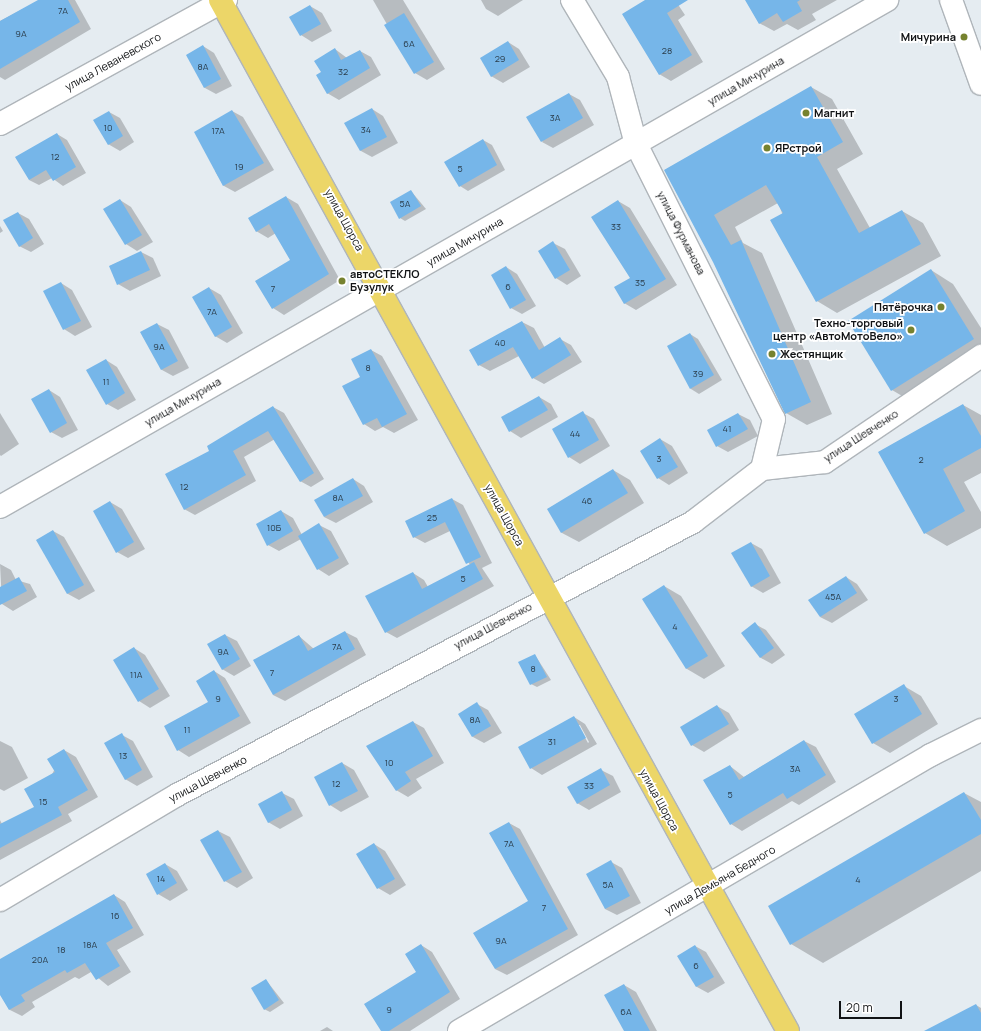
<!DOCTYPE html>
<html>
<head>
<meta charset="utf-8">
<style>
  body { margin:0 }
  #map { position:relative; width:981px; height:1031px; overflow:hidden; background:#e5ecf1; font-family:Manrope,sans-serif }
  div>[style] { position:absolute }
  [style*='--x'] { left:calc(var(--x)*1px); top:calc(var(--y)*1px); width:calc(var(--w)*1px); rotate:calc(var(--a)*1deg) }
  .shadow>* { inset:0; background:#0003 }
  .building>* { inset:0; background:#76b6e9 }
  .roads { filter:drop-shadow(1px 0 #afb5ba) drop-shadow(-1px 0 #afb5ba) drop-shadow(0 1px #afb5ba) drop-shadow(0 -1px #afb5ba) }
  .minor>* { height:22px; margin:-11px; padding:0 11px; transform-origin:11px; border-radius:11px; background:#fff }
  .major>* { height:22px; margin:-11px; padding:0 11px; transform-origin:11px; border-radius:11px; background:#ecd668 }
  .dots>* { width:11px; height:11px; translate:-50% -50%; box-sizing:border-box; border:2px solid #fff; border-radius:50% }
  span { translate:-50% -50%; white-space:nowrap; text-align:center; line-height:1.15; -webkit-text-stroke:3.5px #fff; paint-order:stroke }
  .number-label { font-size:9px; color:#2a3c4a }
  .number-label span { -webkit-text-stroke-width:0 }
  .poi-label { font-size:11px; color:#111315; font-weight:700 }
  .right { translate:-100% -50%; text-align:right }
  .left { translate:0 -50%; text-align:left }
  .street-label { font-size:11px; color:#111315 }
  .scale { position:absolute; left:839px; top:1001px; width:63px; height:18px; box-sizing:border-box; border:2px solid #111315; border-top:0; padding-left:5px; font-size:12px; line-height:14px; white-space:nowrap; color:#111315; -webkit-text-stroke:3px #fff; paint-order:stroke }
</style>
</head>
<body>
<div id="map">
  <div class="shadow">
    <div style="clip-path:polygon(40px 0,75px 0,91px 29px,5px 80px,0 77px,0 21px)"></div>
    <div style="clip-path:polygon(373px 0,403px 0,445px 69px,427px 80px,415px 73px)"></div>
    <div style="clip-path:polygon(481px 0,523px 0,498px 16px,486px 9px)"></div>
    <div style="clip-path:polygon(647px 0,675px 0,685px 15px,678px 20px,703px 62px,671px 81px,659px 74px)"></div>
    <div style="clip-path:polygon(746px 0,837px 0,812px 14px,816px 20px,798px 30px,787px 24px,774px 31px,759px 23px)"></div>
    <div style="clip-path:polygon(310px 6px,322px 13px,332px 31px,312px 42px,301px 35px)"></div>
    <div style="clip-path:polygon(508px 42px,519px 49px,530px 67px,503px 83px,491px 76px)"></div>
    <div style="clip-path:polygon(203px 46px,214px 53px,232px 86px,216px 94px,205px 88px,187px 55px)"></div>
    <div style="clip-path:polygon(335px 49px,347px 58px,360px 51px,371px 57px,381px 75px,339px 100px,327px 93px,322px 73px)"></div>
    <div style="clip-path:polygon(811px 87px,832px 99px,863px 154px,837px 169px,870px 228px,902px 211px,923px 223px,941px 256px,837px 313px,817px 301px,778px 203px,735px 227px,743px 243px,762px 253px,832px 414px,807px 425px,786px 413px,714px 261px,665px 170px)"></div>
    <div style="clip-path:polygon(569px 94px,580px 100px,594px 125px,553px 148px,542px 142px)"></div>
    <div style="clip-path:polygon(372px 109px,383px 116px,398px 143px,372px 157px,361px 151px,346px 124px)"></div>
    <div style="clip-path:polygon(232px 111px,243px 117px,274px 170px,235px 192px,224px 186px,215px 171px)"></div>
    <div style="clip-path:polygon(109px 112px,120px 118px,134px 142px,120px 151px,108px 144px)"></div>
    <div style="clip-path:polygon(57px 134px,67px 140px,86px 173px,63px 186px,52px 178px,39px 185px,29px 180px)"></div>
    <div style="clip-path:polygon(483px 140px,492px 145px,505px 170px,468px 191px,460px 186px)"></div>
    <div style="clip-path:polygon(411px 191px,426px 209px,405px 221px,400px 218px)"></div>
    <div style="clip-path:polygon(286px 197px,298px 204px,340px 280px,284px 315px,273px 308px,292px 260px,276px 233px,268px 238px,256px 231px)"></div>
    <div style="clip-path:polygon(120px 200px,131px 207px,153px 242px,137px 251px,126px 244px)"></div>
    <div style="clip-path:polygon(618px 201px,630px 208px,677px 285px,636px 310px,624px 303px,631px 278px)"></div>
    <div style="clip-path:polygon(18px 213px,29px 219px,44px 244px,31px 252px,19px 246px)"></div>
    <div style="clip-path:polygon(0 226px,3px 231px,0 233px)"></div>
    <div style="clip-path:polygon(553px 243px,565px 249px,581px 276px,567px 285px,556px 278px)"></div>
    <div style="clip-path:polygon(141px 252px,153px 258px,161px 276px,130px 291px,118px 284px,110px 266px)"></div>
    <div style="clip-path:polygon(506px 267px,517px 274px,536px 306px,522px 314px,511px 308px)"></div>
    <div style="clip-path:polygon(931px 270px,953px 284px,981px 328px,981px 361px,914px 403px,892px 390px)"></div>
    <div style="clip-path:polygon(61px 283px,72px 290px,92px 327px,75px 336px,64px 329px)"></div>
    <div style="clip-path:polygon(209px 288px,221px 295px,243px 333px,227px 343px,215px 336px)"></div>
    <div style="clip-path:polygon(522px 322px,534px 328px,545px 348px,560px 339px,571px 345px,582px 362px,544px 384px,533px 378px,519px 356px,490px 371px,479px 365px,471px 350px)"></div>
    <div style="clip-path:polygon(157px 324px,169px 330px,189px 368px,173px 376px,162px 370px,141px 333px)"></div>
    <div style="clip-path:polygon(690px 334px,698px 339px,722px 380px,699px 394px,691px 389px)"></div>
    <div style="clip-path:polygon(371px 350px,382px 356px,418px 420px,394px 433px,383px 427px,375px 431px,364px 424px,361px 377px)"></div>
    <div style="clip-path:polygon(106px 360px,117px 367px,136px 400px,118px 410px,107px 404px)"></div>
    <div style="clip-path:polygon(49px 390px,60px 397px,78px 430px,62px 438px,51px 432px)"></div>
    <div style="clip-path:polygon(539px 397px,551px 404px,558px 417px,521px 438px,510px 431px)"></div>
    <div style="clip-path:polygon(963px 405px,981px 415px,981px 473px,964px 482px,981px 512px,981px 528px,947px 546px,925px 533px,879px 452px)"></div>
    <div style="clip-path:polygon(273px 407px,284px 413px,324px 479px,311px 487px,300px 481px,275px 439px,244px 457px,256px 481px,195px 515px,184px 509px,210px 451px)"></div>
    <div style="clip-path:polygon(0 413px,19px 444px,1px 456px,0 455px)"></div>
    <div style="clip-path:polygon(583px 413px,594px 419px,610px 446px,580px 464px,569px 457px)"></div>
    <div style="clip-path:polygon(738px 414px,750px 420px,758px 436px,728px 452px,717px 446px)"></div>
    <div style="clip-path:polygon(660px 439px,672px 446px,688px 473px,669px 485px,658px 478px,641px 451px)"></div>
    <div style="clip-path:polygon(613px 470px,630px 480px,644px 503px,579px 542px,562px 533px,548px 509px)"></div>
    <div style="clip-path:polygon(353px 479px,364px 486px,373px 502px,336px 523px,324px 517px)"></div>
    <div style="clip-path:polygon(452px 499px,463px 505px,492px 563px,482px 568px,494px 586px,397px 638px,386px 632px,413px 573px,424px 580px,428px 587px,470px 565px,450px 531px,425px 543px,414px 537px)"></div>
    <div style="clip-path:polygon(110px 502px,122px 509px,145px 549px,128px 558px,117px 552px)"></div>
    <div style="clip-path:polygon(281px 511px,293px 518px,302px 535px,319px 525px,331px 531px,349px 564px,329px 576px,318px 569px,301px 539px,279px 551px,268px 545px)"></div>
    <div style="clip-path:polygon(53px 531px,64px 537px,95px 591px,79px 600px,68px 594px,37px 540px)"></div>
    <div style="clip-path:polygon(751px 543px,762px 549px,781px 583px,763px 593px,751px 586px)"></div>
    <div style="clip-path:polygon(0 564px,11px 570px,16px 580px,30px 584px,37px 597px,13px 611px,2px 604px)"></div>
    <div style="clip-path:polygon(846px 577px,857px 584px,868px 600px,832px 623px,820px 617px)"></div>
    <div style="clip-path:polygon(664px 586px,681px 596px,725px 666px,704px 679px,687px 669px,643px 599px)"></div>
    <div style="clip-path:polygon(755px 624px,766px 630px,785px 655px,772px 664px,761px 658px,742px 633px)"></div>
    <div style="clip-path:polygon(345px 632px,357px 638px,366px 655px,285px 701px,273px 695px,299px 636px,314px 649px)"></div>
    <div style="clip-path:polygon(225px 635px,237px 641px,251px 666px,234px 676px,222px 669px)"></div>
    <div style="clip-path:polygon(134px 648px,145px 655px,170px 696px,150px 708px,139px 701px)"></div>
    <div style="clip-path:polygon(535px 655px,551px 680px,537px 687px,531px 684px)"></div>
    <div style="clip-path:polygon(214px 671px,225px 678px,251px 723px,189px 757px,178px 750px,209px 703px)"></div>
    <div style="clip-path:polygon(904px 686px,921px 696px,938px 724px,890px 753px,873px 743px)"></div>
    <div style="clip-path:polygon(477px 704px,488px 710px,502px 733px,484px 743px,473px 737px,459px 714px)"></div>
    <div style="clip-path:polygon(717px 706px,729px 713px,739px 730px,704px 752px,692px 745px)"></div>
    <div style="clip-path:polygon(evenodd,574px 717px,585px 724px,597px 744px,542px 775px,531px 768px,574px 717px,578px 725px,580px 725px,589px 742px,588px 743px,578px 725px)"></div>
    <div style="clip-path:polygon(413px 722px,424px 728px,444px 763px,416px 779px,422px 788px,408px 797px,396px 790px)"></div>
    <div style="clip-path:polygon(122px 735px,133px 741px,153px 777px,137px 786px,125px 779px)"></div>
    <div style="clip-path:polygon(0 741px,12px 747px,28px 778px,4px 791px,0 789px)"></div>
    <div style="clip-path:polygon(804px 741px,816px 747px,836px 782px,799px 805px,792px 801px,742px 831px,731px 824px,730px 766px,744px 777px)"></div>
    <div style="clip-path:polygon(64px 750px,76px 757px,98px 797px,68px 814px,72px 821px,0 860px,0 820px,2px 824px,36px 807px)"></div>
    <div style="clip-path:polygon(342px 763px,354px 770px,369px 797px,341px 812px,330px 805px)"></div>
    <div style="clip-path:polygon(601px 770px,613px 776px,621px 792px,589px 810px,577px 803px)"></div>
    <div style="clip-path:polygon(282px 793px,294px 799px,303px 816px,280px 829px,268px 822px)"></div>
    <div style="clip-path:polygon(964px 793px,981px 802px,981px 871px,823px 963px,791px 944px,769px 907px)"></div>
    <div style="clip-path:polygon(509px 823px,520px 829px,578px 935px,507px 975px,495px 969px,529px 901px)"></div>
    <div style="clip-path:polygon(218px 831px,230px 837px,253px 878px,237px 888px,225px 881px)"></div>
    <div style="clip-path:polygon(374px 844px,385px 851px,406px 885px,390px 895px,378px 888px)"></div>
    <div style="clip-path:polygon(611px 862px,622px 868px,641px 903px,617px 915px,605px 909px)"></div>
    <div style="clip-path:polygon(165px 864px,177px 871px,188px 890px,170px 901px,158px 894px,147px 875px)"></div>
    <div style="clip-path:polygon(114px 895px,125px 902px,144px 935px,117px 950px,131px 972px,108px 986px,91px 972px,79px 979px,75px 977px,32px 1002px,35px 1007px,22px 1016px,10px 1010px,0 994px,0 961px)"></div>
    <div style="clip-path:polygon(421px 945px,432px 952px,460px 999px,410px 1031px,382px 1031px,417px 973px)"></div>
    <div style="clip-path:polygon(695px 946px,706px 952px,725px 983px,708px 993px,697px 987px,678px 956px)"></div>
    <div style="clip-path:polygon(266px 980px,284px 1003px,270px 1012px,264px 1009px)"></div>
    <div style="clip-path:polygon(624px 985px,636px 992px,657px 1031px,625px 1031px)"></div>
    <div style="clip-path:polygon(976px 1005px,981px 1008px,981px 1031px,926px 1031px)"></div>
    <div style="clip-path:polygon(327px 1027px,333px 1031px,320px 1031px)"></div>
  </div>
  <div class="building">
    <div style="clip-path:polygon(38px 0,68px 0,80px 22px,0 69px,0 21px)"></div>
    <div style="clip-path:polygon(645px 0,688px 0,667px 13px,692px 55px,659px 75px,622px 14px)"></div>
    <div style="clip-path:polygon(745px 0,800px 0,797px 2px,802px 11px,783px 22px,777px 13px,759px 24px)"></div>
    <div style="clip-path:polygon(310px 5px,321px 24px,300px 36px,289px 17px)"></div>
    <div style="clip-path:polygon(404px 13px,434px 62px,414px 74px,384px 25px)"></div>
    <div style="clip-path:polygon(508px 41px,519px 60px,491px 77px,480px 58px)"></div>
    <div style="clip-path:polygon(203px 45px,221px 79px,204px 88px,186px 55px)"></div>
    <div style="clip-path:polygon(335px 48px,341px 60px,360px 50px,370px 68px,327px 94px,316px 75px,321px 72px,314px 61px)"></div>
    <div style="clip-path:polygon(811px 86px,843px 142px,817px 157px,859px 233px,902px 210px,921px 244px,816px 302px,770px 220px,783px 213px,766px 185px,714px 215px,731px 245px,741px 240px,811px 402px,785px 414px,713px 262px,664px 170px)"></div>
    <div style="clip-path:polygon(569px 93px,583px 118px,541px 142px,526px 117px)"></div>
    <div style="clip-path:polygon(372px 108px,387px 137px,360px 151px,344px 123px)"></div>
    <div style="clip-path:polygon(232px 110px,264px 163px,223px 186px,194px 132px)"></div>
    <div style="clip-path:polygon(109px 111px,123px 136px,108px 145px,93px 120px)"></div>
    <div style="clip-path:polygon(57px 133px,76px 167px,53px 181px,46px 170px,29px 180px,15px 157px)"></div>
    <div style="clip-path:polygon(483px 139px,497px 165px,459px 187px,444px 162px)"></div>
    <div style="clip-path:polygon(411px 190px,421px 206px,399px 219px,390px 202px)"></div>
    <div style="clip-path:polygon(286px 196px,329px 274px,272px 309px,255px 281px,290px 260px,269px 224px,256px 232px,248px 218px)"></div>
    <div style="clip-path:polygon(120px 199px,142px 235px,125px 245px,103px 209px)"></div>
    <div style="clip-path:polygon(618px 200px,666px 279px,624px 304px,614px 287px,630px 278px,591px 217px)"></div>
    <div style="clip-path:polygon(18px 212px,33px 238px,19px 247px,3px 220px)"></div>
    <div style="clip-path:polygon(553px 241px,570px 270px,555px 279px,538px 251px)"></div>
    <div style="clip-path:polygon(141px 251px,150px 270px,117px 285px,109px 266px)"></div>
    <div style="clip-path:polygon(506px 266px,526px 300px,510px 309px,491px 275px)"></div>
    <div style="clip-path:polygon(931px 269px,974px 339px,891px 391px,848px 321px)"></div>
    <div style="clip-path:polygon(61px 282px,81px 321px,63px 330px,43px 291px)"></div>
    <div style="clip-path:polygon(209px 287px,232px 327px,215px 337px,192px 297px)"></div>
    <div style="clip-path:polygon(522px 321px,539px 350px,560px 337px,571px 355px,532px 379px,513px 347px,478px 366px,469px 350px)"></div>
    <div style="clip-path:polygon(157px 323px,178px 361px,161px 370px,140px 332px)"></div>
    <div style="clip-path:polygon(690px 333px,714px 375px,690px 389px,667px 346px)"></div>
    <div style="clip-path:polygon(371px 349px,407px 414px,382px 427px,377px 418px,363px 425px,342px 386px,360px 377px,351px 359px)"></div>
    <div style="clip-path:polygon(106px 359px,125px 393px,106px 405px,86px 370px)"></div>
    <div style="clip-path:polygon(49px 389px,67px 423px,50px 433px,31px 399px)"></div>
    <div style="clip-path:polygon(539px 396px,548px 410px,509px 432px,501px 417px)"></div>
    <div style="clip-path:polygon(963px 404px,981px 436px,981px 448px,943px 469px,965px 511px,924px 534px,878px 452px)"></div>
    <div style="clip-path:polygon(273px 406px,314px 473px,300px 482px,268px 431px,233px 451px,246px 475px,184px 510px,165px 474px,209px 451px,207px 446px)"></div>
    <div style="clip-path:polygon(583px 411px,599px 440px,568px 458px,552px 429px)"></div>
    <div style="clip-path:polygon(738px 413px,748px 429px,716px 447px,707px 430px)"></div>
    <div style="clip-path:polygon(660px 438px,678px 467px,657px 479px,640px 451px)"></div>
    <div style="clip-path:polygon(613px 469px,628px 493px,561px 533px,547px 509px)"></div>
    <div style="clip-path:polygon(353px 478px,363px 496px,324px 517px,314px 500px)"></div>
    <div style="clip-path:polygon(452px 498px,481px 557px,466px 564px,445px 522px,413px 538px,405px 521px)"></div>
    <div style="clip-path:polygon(110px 501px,134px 542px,116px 553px,93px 511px)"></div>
    <div style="clip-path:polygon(281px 510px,293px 531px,267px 546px,256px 524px)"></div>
    <div style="clip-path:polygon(319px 523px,339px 558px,317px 570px,298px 536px)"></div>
    <div style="clip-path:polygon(53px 530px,84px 585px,67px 594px,36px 540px)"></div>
    <div style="clip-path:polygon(751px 542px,770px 576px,751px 587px,731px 553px)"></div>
    <div style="clip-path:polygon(474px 562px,483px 579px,385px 633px,365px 596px,413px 572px,422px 589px)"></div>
    <div style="clip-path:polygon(846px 576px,857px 593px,820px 617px,808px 600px)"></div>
    <div style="clip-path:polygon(19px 577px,27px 591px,0 605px,0 587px)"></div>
    <div style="clip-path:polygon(664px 585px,708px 656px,686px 669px,642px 599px)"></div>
    <div style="clip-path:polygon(755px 622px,774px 648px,760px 658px,741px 633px)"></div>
    <div style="clip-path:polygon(345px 631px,355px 649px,273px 695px,253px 660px,299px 635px,308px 651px)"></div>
    <div style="clip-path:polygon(225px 634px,240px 659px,222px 670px,207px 644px)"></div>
    <div style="clip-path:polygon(134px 647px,159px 689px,138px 702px,113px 660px)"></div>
    <div style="clip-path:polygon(535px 654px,547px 677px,530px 685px,518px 662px)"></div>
    <div style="clip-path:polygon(214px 670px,240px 716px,177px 751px,164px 726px,208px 702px,196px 681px)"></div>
    <div style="clip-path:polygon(904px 684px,922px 714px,872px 744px,854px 714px)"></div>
    <div style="clip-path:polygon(477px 702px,491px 726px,472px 737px,458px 714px)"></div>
    <div style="clip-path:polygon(717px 705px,729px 724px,691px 746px,680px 727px)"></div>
    <div style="clip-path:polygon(574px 716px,586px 738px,530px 769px,518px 747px)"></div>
    <div style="clip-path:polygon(413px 721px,433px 756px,405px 772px,411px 781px,396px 791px,366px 746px)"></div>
    <div style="clip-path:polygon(122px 733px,142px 770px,125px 780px,104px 743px)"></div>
    <div style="clip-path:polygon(804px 740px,826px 775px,787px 799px,783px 793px,730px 825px,703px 780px,730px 765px,739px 780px)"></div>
    <div style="clip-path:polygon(64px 749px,88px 790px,58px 807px,62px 815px,0 848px,0 824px,34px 807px,24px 789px,55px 772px,47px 759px)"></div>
    <div style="clip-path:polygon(342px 762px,358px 791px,329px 806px,314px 777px)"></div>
    <div style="clip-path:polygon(601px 768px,610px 785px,577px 804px,567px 787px)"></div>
    <div style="clip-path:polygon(282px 791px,292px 810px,268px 823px,258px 804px)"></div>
    <div style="clip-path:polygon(964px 792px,981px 820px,981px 834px,790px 945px,768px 906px)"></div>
    <div style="clip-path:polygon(509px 822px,568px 929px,495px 969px,473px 933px,528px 901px,489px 833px)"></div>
    <div style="clip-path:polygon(218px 830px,242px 872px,224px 882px,200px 840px)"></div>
    <div style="clip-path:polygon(374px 843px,395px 879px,377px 889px,356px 854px)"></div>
    <div style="clip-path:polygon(611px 860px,630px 896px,605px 909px,586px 874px)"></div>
    <div style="clip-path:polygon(165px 863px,177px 883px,157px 895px,146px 874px)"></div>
    <div style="clip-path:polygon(114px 894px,133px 928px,106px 943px,120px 966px,96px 980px,85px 963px,67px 973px,65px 970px,21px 995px,25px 1001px,9px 1010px,0 995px,0 959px)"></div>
    <div style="clip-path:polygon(421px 944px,450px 992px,389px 1031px,381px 1031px,364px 1004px,416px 972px,405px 954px)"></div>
    <div style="clip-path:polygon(695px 945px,714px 977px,696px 987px,677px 956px)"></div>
    <div style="clip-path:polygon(266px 979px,279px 1000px,264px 1010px,251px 988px)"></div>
    <div style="clip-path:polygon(624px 984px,650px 1031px,624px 1031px,604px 995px)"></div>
    <div style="clip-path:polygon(976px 1004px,981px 1013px,981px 1031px,924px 1031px)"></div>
  </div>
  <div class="roads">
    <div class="minor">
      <div style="--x:572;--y:0;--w:90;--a:59.1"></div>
      <div style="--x:618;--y:77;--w:69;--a:75"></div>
      <div style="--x:636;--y:144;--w:308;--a:63.4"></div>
      <div style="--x:774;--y:419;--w:51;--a:103.5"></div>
      <div style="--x:951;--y:0;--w:89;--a:70.3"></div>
      <div style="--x:0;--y:124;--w:258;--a:-28.8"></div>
      <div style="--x:0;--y:507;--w:1022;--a:-29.75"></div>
      <div style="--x:0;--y:900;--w:206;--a:-30.7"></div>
      <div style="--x:177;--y:795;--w:584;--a:-27.88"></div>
      <div style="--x:693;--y:522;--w:87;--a:-37.5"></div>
      <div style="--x:762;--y:469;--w:63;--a:-6.3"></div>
      <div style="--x:825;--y:462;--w:189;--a:-34.2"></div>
      <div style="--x:459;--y:1031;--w:547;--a:-30.32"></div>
      <div style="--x:931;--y:755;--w:56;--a:-26.6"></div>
    </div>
    <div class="major">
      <div style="--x:220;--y:0;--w:1177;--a:61.15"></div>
    </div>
  </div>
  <div class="dots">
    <div style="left:964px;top:37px;background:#76822f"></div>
    <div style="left:806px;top:113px;background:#76822f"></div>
    <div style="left:767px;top:148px;background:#76822f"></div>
    <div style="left:342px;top:281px;background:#76822f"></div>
    <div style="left:941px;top:307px;background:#76822f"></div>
    <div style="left:911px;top:330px;background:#76822f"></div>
    <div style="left:772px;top:354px;background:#76822f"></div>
  </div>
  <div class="number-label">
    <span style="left:63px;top:11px">7А</span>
    <span style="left:21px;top:34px">9А</span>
    <span style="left:409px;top:44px">6А</span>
    <span style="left:667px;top:51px">28</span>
    <span style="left:500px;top:59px">29</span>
    <span style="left:203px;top:67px">8А</span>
    <span style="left:343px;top:72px">32</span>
    <span style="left:555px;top:118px">3А</span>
    <span style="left:108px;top:128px">10</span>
    <span style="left:366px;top:130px">34</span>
    <span style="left:218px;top:131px">17А</span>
    <span style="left:55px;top:157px">12</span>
    <span style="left:239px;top:167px">19</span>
    <span style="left:460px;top:169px">5</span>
    <span style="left:405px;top:204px">5А</span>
    <span style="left:616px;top:227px">33</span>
    <span style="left:640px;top:283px">35</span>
    <span style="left:508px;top:287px">6</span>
    <span style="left:273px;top:289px">7</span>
    <span style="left:212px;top:312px">7А</span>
    <span style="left:500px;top:343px">40</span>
    <span style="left:159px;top:347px">9А</span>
    <span style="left:368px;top:368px">8</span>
    <span style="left:698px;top:374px">39</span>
    <span style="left:106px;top:382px">11</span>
    <span style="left:727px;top:429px">41</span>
    <span style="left:575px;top:434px">44</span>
    <span style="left:659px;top:459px">3</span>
    <span style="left:921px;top:460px">2</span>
    <span style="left:184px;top:487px">12</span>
    <span style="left:338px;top:498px">8А</span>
    <span style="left:587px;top:501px">46</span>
    <span style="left:432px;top:518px">25</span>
    <span style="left:274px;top:528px">10Б</span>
    <span style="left:463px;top:579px">5</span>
    <span style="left:833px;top:597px">45А</span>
    <span style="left:675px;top:627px">4</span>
    <span style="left:337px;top:647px">7А</span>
    <span style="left:223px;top:652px">9А</span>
    <span style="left:533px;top:669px">8</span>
    <span style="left:272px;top:673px">7</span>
    <span style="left:136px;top:675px">11А</span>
    <span style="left:218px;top:699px">9</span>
    <span style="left:896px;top:699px">3</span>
    <span style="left:475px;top:720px">8А</span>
    <span style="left:187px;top:730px">11</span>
    <span style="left:552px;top:742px">31</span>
    <span style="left:123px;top:756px">13</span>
    <span style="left:389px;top:763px">10</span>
    <span style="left:795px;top:769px">3А</span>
    <span style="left:336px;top:784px">12</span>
    <span style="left:589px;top:786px">33</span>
    <span style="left:730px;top:795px">5</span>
    <span style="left:43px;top:802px">15</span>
    <span style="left:509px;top:844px">7А</span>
    <span style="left:161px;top:879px">14</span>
    <span style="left:858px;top:880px">4</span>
    <span style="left:608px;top:885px">5А</span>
    <span style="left:544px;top:908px">7</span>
    <span style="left:115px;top:916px">16</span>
    <span style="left:501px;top:941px">9А</span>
    <span style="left:90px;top:945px">18А</span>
    <span style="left:61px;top:950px">18</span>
    <span style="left:40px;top:960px">20А</span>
    <span style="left:696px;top:966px">6</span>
    <span style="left:389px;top:1010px">9</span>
    <span style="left:626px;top:1012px">6А</span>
  </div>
  <div class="poi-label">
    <span class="right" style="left:956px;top:37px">Мичурина</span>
    <span class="left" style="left:814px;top:113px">Магнит</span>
    <span class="left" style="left:775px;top:148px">ЯРстрой</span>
    <span class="left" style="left:350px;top:281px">автоСТЕКЛО<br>Бузулук</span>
    <span class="right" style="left:933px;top:307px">Пятёрочка</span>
    <span class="right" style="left:903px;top:330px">Техно-торговый<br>центр «АвтоМотоВело»</span>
    <span class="left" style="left:780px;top:354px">Жестянщик</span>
  </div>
  <div class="street-label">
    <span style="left:113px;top:62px;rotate:-29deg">улица Леваневского</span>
    <span style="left:746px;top:81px;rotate:-30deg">улица Мичурина</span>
    <span style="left:344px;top:220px;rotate:61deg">улица Щорса</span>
    <span style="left:681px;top:233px;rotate:63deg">улица Фурманова</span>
    <span style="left:465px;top:242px;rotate:-30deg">улица Мичурина</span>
    <span style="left:183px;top:402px;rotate:-30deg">улица Мичурина</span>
    <span style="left:861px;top:436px;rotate:-33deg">улица Шевченко</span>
    <span style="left:504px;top:515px;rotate:61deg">улица Щорса</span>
    <span style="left:493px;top:626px;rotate:-28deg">улица Шевченко</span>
    <span style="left:208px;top:779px;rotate:-28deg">улица Шевченко</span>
    <span style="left:659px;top:800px;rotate:61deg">улица Щорса</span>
    <span style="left:720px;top:880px;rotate:-30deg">улица Демьяна Бедного</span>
  </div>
  <div class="scale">20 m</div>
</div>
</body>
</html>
